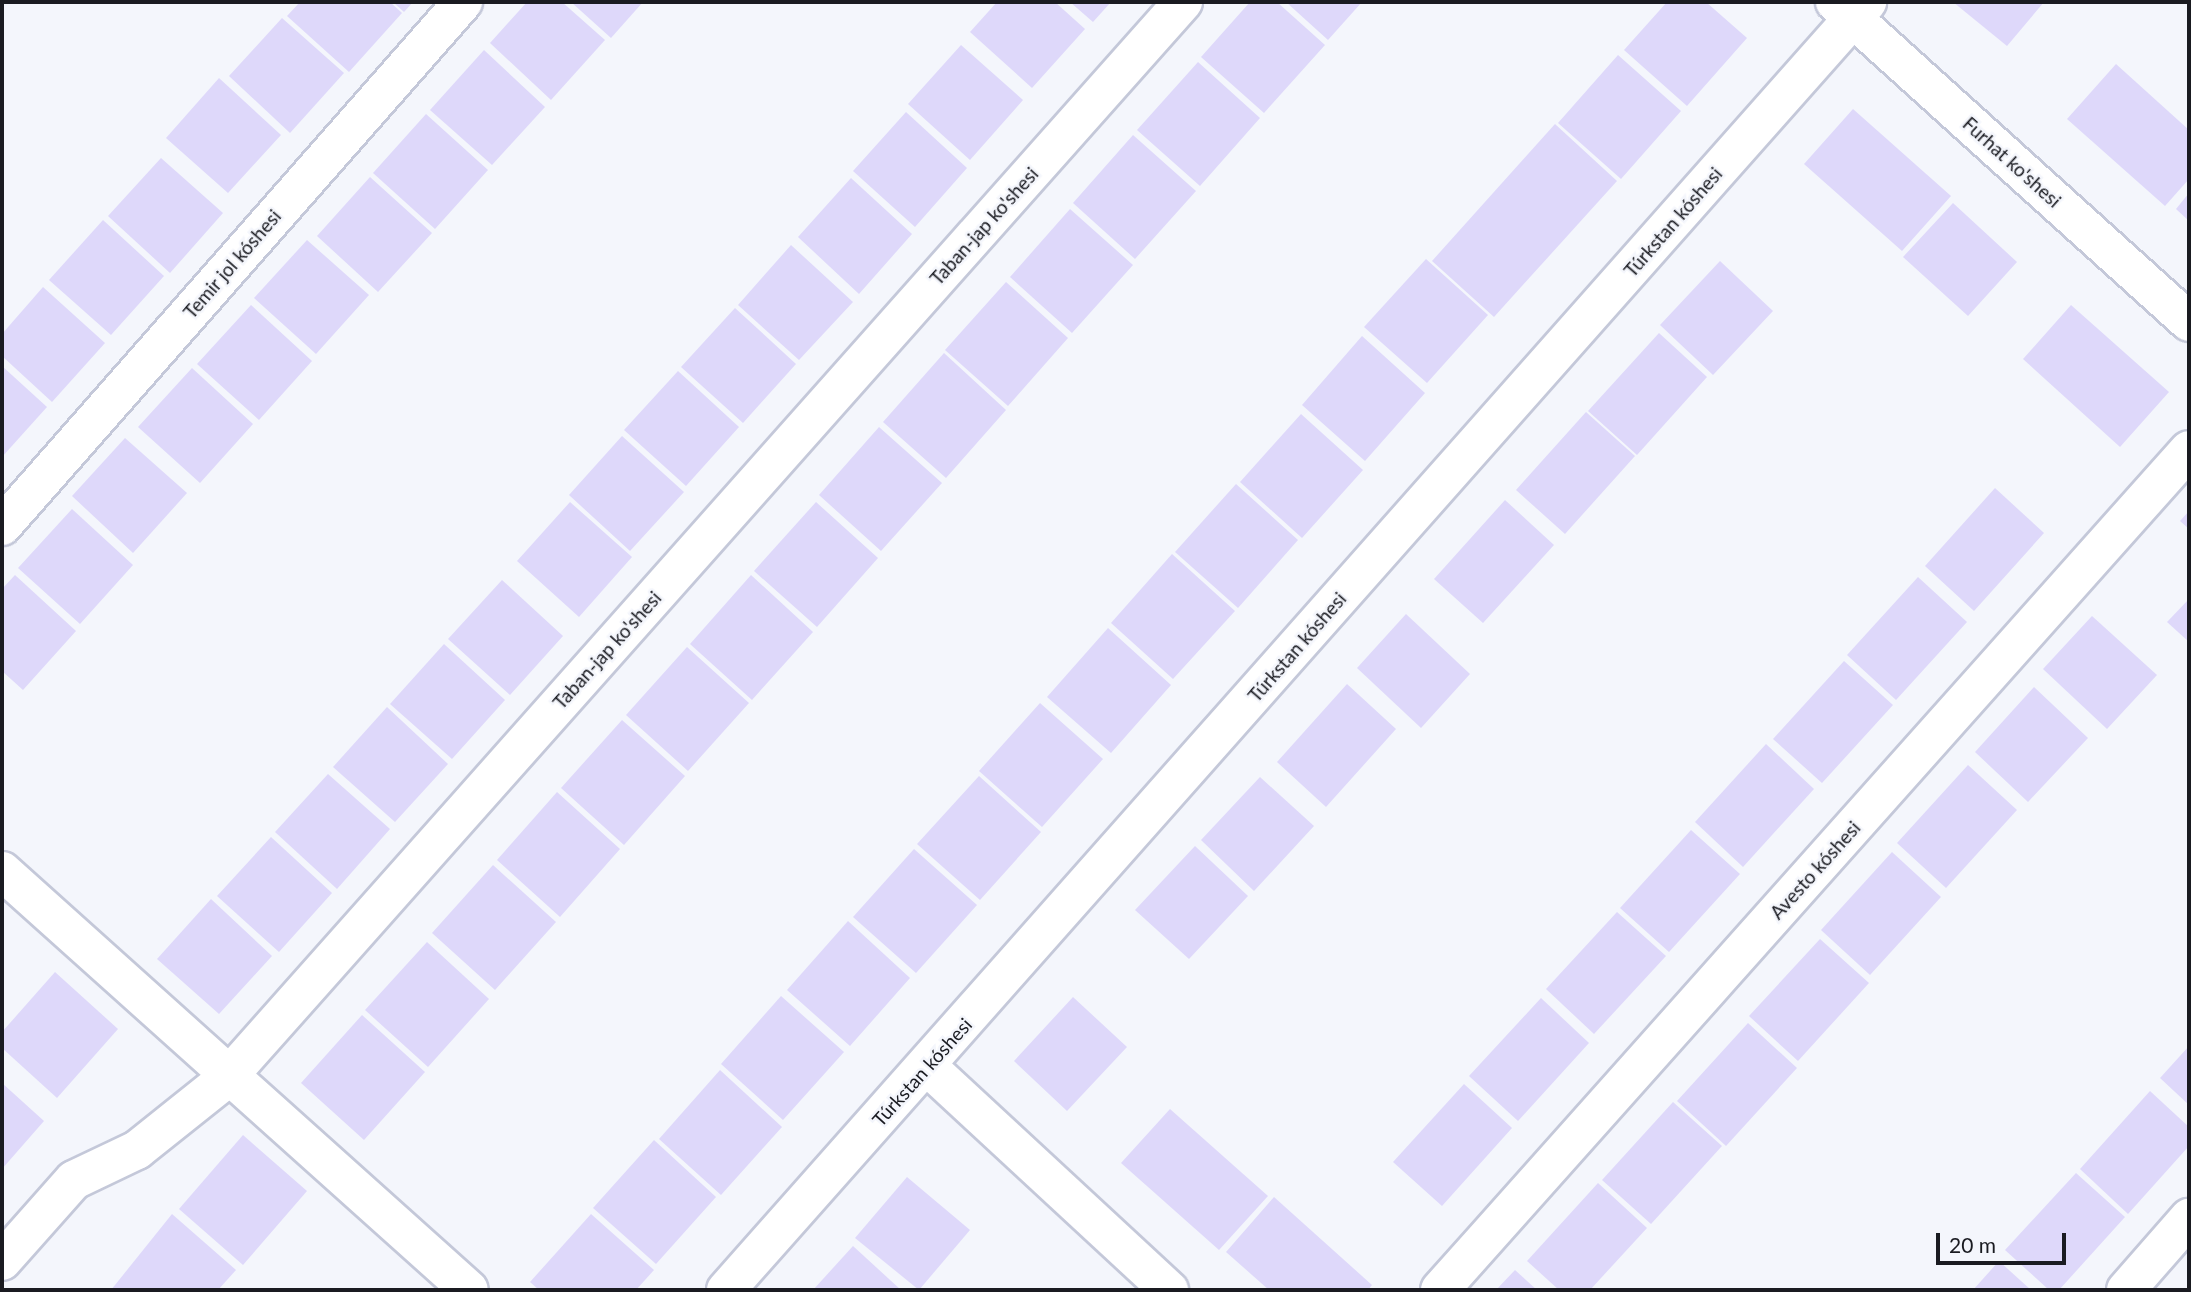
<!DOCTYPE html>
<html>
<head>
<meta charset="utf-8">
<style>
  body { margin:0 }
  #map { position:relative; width:2191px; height:1292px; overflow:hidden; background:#f4f6fc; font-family:Lato,sans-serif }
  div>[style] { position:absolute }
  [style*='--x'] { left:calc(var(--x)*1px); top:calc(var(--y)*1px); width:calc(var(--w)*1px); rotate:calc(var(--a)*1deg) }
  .building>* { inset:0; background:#ded8fa }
  .roads { filter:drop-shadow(2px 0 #c4c8d9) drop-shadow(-2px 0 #c4c8d9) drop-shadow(0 2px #c4c8d9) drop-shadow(0 -2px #c4c8d9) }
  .minor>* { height:38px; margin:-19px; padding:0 19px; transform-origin:19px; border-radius:19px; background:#fff }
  span { translate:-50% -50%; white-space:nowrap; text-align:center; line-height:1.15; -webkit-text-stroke:5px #f4f6fc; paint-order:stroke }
  .street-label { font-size:19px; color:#1a1b21 }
  .frame { position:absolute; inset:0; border:4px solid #1a1b21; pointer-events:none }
  .scale { position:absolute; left:1936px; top:1233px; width:130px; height:32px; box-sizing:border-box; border:4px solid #1a1b21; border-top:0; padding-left:9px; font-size:21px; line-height:24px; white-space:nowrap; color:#1a1b21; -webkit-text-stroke:5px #f4f6fc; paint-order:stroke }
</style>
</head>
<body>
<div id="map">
  <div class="building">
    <div style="clip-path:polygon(300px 2px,390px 2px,402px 13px,349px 72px,287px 16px)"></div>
    <div style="clip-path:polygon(393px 2px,413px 2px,404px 12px)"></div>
    <div style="clip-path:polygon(527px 2px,562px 2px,605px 40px,551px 100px,490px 43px)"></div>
    <div style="clip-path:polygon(571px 2px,643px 2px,611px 38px)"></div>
    <div style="clip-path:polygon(997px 2px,1055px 2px,1085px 29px,1032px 88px,970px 32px)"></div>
    <div style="clip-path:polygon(1070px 2px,1111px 2px,1093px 22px)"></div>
    <div style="clip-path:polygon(1250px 2px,1277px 2px,1325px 45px,1264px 113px,1201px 57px)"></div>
    <div style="clip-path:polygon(1286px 2px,1362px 2px,1328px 40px)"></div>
    <div style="clip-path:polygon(1667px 2px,1706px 2px,1747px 38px,1687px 106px,1624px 50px)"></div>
    <div style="clip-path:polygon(1953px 2px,2044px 2px,2007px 46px)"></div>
    <div style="clip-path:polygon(282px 18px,344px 73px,290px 133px,229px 76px)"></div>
    <div style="clip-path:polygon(961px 45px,1023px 100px,970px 160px,908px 104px)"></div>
    <div style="clip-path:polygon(484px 50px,545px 107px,492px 165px,430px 110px)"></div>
    <div style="clip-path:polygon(1618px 55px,1681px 111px,1621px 179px,1558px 123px)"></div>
    <div style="clip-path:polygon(1198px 62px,1260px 118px,1200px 186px,1137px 130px)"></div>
    <div style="clip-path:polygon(2116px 64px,2189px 130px,2189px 179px,2165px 206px,2067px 119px)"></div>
    <div style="clip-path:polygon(219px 78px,281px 135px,228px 193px,166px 138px)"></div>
    <div style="clip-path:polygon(1853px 109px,1951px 196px,1902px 251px,1804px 164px)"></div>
    <div style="clip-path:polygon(906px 112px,967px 168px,915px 227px,853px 171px)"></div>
    <div style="clip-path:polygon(426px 114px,488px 170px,435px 229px,373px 173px)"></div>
    <div style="clip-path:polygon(1555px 124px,1617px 181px,1494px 317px,1432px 261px)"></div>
    <div style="clip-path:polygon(1133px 135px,1196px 191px,1135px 259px,1073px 203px)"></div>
    <div style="clip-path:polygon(161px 158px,223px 213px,170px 273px,108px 216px)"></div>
    <div style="clip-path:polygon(370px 177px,432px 233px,378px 292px,317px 236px)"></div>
    <div style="clip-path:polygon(851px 178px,912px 234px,859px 294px,798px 237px)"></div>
    <div style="clip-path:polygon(2189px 193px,2189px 221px,2176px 209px)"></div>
    <div style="clip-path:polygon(1953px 203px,2017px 262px,1968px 316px,1903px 257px)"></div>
    <div style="clip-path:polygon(1070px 209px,1133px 265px,1072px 333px,1010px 277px)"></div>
    <div style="clip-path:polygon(103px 220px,164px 276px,111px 335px,49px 280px)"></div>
    <div style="clip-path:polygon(307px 240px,369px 295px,316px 354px,254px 298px)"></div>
    <div style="clip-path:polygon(791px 245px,853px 302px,799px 360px,738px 305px)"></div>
    <div style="clip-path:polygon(1426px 259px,1488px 315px,1427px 383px,1364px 327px)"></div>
    <div style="clip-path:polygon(1720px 261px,1773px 311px,1713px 375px,1660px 325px)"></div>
    <div style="clip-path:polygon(1006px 282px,1068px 338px,1008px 406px,945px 350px)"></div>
    <div style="clip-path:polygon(43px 287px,105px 343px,52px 402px,2px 356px,2px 334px)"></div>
    <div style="clip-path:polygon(251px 305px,312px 361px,259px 420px,197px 364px)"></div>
    <div style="clip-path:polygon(2071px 305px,2169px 392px,2120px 447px,2023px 359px)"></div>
    <div style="clip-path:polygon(735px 308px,796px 364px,743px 423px,681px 367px)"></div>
    <div style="clip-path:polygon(1659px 333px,1707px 377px,1637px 455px,1588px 411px)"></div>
    <div style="clip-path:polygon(1362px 336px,1425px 393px,1365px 461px,1302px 405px)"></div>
    <div style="clip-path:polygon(944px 353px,1006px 410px,946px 478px,883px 422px)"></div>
    <div style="clip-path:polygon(2px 366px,47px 407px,2px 457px)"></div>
    <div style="clip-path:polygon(192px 368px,253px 424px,200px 483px,138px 427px)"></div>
    <div style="clip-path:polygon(678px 371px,739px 427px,686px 486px,624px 430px)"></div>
    <div style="clip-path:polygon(1586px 412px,1635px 456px,1565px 534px,1516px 490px)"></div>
    <div style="clip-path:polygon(1301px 414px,1363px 470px,1302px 538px,1240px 482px)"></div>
    <div style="clip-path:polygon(879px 427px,942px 483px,881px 551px,819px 495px)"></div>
    <div style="clip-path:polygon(622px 436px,684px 492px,630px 551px,569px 495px)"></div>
    <div style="clip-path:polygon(125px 438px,187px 493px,133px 553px,72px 496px)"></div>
    <div style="clip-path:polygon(1236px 484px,1298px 540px,1238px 608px,1175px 552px)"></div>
    <div style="clip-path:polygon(1995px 488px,2044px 533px,1974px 611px,1925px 566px)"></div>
    <div style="clip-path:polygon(1505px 500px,1554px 545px,1483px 623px,1434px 579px)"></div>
    <div style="clip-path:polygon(570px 502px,632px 557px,579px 617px,517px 561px)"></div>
    <div style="clip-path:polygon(816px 502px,878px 558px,817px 627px,754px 571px)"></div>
    <div style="clip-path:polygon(72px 509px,133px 565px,80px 624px,18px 568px)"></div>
    <div style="clip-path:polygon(2189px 511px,2189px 529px,2180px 521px)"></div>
    <div style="clip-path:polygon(1172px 554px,1235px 611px,1173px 679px,1111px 623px)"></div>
    <div style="clip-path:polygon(15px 575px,76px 631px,23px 690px,2px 671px,2px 589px)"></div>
    <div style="clip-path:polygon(751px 575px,813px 632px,752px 700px,690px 644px)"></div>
    <div style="clip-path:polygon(1918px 577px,1967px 622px,1896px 700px,1847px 655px)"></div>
    <div style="clip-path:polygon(502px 580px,563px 636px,510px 695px,448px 639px)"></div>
    <div style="clip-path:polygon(2189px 599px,2189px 642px,2167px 622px)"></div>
    <div style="clip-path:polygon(1406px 614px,1470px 674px,1421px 728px,1357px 668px)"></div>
    <div style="clip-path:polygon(2092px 616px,2157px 675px,2107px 729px,2043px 669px)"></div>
    <div style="clip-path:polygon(1108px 628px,1171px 685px,1111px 753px,1047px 697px)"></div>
    <div style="clip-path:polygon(444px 644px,505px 700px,452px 759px,390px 704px)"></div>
    <div style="clip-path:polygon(687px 647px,749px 703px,688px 771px,626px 715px)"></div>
    <div style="clip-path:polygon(1844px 661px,1893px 705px,1822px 783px,1773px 739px)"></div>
    <div style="clip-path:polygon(1347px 684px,1396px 729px,1326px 807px,1277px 762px)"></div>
    <div style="clip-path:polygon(2034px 687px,2088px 738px,2028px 802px,1975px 752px)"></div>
    <div style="clip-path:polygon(1040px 703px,1103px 759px,1042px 827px,979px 771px)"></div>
    <div style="clip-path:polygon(387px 707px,448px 764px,395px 822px,333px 767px)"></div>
    <div style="clip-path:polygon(622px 720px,685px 776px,624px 845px,561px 788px)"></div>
    <div style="clip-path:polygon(1766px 744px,1814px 789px,1743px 867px,1695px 822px)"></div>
    <div style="clip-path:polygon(1968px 765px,2017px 810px,1946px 888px,1897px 843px)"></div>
    <div style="clip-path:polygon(328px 774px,390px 829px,337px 889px,275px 832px)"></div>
    <div style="clip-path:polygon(979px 776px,1041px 832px,980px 900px,917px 844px)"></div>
    <div style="clip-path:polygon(1260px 777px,1314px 826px,1254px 891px,1201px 840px)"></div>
    <div style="clip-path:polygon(557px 792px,620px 849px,560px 917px,497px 860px)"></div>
    <div style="clip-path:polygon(1691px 830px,1740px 874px,1669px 952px,1620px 908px)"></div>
    <div style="clip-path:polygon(271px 837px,332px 893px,279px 952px,217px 896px)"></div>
    <div style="clip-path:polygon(1195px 846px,1248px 896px,1189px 959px,1135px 910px)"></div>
    <div style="clip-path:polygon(914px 849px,977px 905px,916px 973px,853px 917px)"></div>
    <div style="clip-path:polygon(1892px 852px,1941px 897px,1870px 975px,1821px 930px)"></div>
    <div style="clip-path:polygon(493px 865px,556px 922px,495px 990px,432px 933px)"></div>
    <div style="clip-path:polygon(211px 899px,272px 956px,219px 1014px,157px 959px)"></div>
    <div style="clip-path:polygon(1617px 912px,1666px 956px,1594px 1034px,1546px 989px)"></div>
    <div style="clip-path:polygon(848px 921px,910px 978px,850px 1046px,787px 990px)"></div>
    <div style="clip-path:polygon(1820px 939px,1869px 983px,1798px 1061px,1749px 1016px)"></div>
    <div style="clip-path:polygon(427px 942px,489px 999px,428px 1067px,365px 1010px)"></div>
    <div style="clip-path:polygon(55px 972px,118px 1029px,57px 1098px,2px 1048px,2px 1032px)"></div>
    <div style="clip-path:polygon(781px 996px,844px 1052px,783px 1120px,721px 1064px)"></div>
    <div style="clip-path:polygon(1073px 997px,1127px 1047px,1067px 1111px,1014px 1061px)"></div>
    <div style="clip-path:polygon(1541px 998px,1589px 1043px,1518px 1121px,1469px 1076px)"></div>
    <div style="clip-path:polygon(362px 1015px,425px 1072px,364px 1140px,301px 1083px)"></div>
    <div style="clip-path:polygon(1748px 1023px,1797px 1068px,1726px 1146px,1677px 1101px)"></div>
    <div style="clip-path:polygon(2189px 1046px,2189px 1105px,2160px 1078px)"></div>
    <div style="clip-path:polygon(720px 1070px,782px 1127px,721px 1195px,659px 1139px)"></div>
    <div style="clip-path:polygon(2px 1083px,44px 1121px,2px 1169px)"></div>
    <div style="clip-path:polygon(1464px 1084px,1512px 1128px,1442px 1206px,1393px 1162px)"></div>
    <div style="clip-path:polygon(2150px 1091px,2189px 1127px,2189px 1146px,2128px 1214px,2080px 1169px)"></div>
    <div style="clip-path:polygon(1673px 1102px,1722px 1146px,1651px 1224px,1602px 1180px)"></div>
    <div style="clip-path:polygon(1170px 1109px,1268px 1196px,1219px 1250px,1121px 1163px)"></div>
    <div style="clip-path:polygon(243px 1135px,307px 1191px,243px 1265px,179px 1209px)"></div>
    <div style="clip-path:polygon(654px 1140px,716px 1197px,656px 1264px,593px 1208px)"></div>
    <div style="clip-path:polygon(2076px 1173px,2125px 1217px,2059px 1290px,2049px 1290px,2005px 1250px)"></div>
    <div style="clip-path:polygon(907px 1177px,970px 1230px,919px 1290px,855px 1238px)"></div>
    <div style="clip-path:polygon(1598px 1183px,1647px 1228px,1590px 1290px,1559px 1290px,1527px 1261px)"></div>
    <div style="clip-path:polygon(1274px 1197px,1372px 1285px,1368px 1290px,1269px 1290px,1226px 1252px)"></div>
    <div style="clip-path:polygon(172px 1214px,236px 1270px,218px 1290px,111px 1290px)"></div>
    <div style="clip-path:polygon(591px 1214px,654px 1270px,636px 1290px,539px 1290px,530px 1282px)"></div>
    <div style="clip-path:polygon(853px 1246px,901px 1290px,813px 1290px)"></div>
    <div style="clip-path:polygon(1999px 1261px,2031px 1290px,1973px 1290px)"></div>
    <div style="clip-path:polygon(1515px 1270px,1537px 1290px,1496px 1290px)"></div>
  </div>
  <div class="roads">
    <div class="minor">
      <div style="--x:1835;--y:2;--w:477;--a:42.1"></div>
      <div style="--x:2;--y:526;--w:698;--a:-48.66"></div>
      <div style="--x:2;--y:871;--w:627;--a:41.9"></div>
      <div style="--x:927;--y:1066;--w:330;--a:42.8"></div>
      <div style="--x:2;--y:1261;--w:108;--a:-48.4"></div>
      <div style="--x:74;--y:1180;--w:70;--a:-25.5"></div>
      <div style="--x:137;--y:1150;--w:114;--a:-38.6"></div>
      <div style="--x:226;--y:1079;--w:1441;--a:-48.38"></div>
      <div style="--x:726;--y:1290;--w:1721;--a:-48.46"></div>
      <div style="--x:1440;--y:1290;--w:1125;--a:-48.28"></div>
      <div style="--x:2126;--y:1290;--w:96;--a:-48.8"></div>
    </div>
  </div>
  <div class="street-label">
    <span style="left:2012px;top:162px;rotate:42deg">Furhat ko'shesi</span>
    <span style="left:1673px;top:222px;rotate:-49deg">Túrkstan kóshesi</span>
    <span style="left:984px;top:226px;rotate:-48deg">Taban-jap ko'shesi</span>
    <span style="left:232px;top:264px;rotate:-49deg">Temir jol kóshesi</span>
    <span style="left:1297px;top:647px;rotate:-49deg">Túrkstan kóshesi</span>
    <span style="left:607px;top:650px;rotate:-48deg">Taban-jap ko'shesi</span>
    <span style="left:1815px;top:870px;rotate:-48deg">Avesto kóshesi</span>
    <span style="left:922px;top:1072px;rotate:-48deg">Túrkstan kóshesi</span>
  </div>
  <div class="frame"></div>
  <div class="scale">20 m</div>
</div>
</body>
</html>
